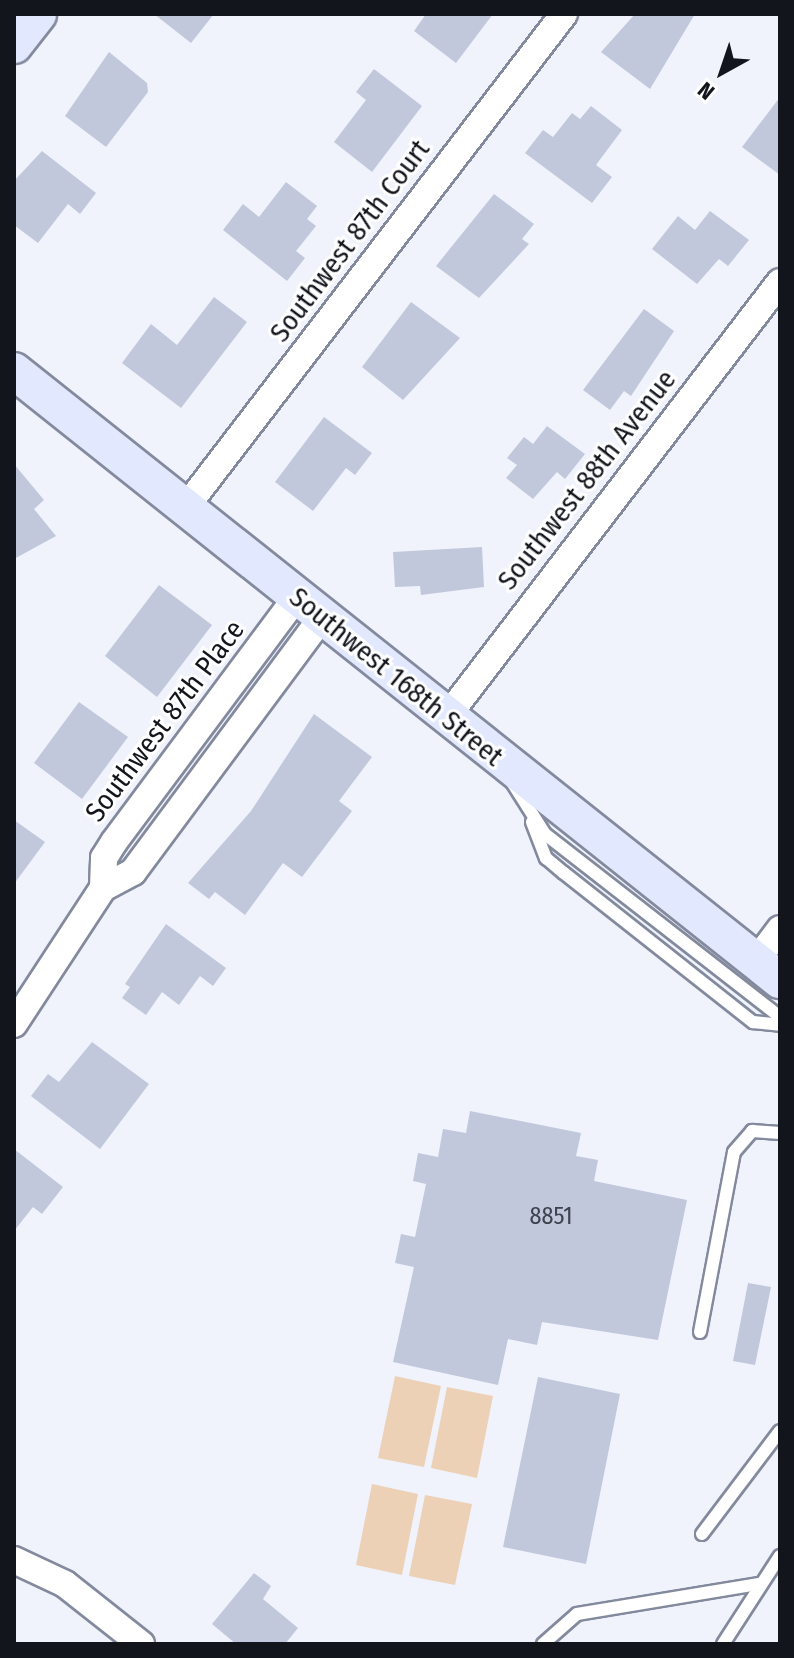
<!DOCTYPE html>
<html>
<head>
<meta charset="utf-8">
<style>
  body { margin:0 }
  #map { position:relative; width:794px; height:1658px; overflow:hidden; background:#f0f3fc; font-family:"Fira Sans Condensed",sans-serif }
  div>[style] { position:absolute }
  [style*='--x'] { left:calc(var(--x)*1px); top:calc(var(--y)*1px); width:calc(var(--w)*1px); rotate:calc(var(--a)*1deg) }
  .green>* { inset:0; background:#ecd1b7 }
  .building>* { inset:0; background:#c1c8dc }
  .roads { filter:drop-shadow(2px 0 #848a9e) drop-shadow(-2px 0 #848a9e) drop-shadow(0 2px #848a9e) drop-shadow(0 -2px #848a9e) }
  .lane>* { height:12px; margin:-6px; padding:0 6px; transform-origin:6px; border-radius:6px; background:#fff }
  .street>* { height:26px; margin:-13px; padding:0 13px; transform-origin:13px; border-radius:13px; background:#fff }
  .secondary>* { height:36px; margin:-18px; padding:0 18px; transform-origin:18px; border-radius:18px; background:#e2e8fe }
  span { translate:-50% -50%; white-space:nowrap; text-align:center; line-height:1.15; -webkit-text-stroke:6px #fff; paint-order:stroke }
  .number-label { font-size:24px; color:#3e424d }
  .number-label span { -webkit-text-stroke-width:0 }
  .street-label { font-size:28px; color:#13151d }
  .frame { position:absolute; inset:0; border:16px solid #13151d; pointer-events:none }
  .north { position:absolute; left:682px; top:32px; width:80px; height:80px; -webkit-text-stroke:6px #fff; paint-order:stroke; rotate:220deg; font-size:22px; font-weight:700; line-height:32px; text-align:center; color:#13151d }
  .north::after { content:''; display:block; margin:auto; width:28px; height:36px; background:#13151d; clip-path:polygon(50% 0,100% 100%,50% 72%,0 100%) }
</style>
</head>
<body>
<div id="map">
  <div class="green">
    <div style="clip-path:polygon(395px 1376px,441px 1386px,424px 1467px,378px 1458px)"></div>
    <div style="clip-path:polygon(447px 1387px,493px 1396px,477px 1478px,431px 1468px)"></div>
    <div style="clip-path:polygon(372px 1484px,418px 1494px,402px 1575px,356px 1565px)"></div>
    <div style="clip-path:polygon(425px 1495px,472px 1504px,455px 1585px,409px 1576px)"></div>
  </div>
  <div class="building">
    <div style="clip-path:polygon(154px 14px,214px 14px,191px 43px)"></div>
    <div style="clip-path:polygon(426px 14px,493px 14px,456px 63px,414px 31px)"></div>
    <div style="clip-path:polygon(635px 14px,695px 14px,650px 89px,601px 52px)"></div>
    <div style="clip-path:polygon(109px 52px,147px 83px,148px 92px,106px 147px,65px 116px)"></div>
    <div style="clip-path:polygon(374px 69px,422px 106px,372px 172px,334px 142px,366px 100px,356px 92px)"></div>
    <div style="clip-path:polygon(780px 97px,780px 175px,742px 147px)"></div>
    <div style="clip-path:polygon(591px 106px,622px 130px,596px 165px,612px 177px,592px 203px,525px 153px,543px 130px,553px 137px,572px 113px,580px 119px)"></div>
    <div style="clip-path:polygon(42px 151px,96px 193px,80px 214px,68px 204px,38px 243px,14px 225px,14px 181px)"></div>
    <div style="clip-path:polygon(286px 182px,317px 206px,307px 219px,316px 226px,296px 251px,305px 258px,287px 281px,223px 230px,243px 204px,259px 217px)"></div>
    <div style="clip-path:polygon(494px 194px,534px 224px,522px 239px,529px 244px,479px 298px,436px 266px)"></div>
    <div style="clip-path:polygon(710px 211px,749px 240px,728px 266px,719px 259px,697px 284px,652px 249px,678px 216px,695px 230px)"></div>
    <div style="clip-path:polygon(214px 297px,247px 322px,181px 408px,122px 363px,151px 324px,177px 345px)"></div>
    <div style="clip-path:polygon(411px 302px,460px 338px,403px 400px,362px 367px)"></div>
    <div style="clip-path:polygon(644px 309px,674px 331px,631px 396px,624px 391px,610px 410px,583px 390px)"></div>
    <div style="clip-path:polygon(324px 417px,372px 453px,355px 475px,346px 468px,313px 511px,275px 482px)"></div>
    <div style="clip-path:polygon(547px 426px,585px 454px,565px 479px,557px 472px,533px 499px,506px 478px,517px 465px,507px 458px,524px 437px,533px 444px)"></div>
    <div style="clip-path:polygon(14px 464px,44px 500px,34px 509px,56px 536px,14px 559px)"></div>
    <div style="clip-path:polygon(482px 547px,484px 587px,421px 595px,420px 586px,395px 587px,393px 552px)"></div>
    <div style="clip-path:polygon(159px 585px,212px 625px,157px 697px,105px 656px)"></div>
    <div style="clip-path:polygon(79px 702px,128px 737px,82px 799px,34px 763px)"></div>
    <div style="clip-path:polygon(314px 714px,372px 757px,339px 801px,352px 811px,302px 877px,283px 863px,245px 915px,215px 892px,209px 899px,188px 883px,251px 811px)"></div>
    <div style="clip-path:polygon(14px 820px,45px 842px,14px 884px)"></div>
    <div style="clip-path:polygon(166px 924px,226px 968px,213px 986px,200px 976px,179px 1005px,162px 992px,146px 1015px,122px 998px,130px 987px,125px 984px)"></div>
    <div style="clip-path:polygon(92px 1042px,149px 1084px,100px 1149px,31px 1096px,48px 1074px,59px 1082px)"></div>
    <div style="clip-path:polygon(470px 1111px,581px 1133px,576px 1156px,598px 1160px,594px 1181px,687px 1200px,658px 1340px,542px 1322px,537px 1345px,508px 1339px,498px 1385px,393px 1362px,414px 1267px,395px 1263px,401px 1234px,415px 1237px,426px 1184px,413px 1181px,418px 1153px,438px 1157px,443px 1129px,466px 1133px)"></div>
    <div style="clip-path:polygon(14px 1149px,63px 1187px,42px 1214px,33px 1207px,14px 1231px)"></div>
    <div style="clip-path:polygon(748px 1283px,771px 1287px,755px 1365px,733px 1361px)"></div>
    <div style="clip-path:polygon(538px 1377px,620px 1394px,586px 1564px,503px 1547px)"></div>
    <div style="clip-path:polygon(254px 1573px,271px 1586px,263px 1599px,298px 1628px,285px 1644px,236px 1644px,212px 1624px)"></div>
  </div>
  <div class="roads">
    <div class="lane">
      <div style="--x:512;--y:782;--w:62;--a:57.6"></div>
      <div style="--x:545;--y:834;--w:298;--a:37.9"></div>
      <div style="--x:532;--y:822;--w:39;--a:69"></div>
      <div style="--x:546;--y:858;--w:23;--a:40"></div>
      <div style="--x:564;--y:873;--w:241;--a:38.3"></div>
      <div style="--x:753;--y:1022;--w:27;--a:6"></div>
      <div style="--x:700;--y:1332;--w:183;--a:-79.3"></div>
      <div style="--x:734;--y:1152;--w:28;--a:-49"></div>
      <div style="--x:752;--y:1131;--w:28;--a:4"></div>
      <div style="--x:702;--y:1534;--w:129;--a:-52.9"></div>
      <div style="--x:543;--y:1644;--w:45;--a:-41.4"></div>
      <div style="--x:577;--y:1614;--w:183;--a:-9.4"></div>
      <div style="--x:723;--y:1644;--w:105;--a:-57.1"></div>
    </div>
    <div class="street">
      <div style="--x:186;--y:507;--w:621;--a:-52.52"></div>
      <div style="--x:446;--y:718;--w:549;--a:-52.55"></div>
      <div style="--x:103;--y:888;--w:34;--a:-28"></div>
      <div style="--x:133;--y:872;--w:315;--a:-53.4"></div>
      <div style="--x:756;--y:961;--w:40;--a:-53"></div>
      <div style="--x:14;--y:1024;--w:163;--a:-56.8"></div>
      <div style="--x:103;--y:888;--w:30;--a:-88"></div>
      <div style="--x:104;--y:858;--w:19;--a:-58"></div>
      <div style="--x:114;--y:842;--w:304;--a:-53.3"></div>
      <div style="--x:14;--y:1560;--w:56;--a:25.2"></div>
      <div style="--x:65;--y:1584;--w:97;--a:38.3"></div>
    </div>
    <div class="secondary">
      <div style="--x:14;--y:45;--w:39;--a:-52"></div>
      <div style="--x:14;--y:371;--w:979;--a:38.49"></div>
    </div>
  </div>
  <div class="number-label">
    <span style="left:551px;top:1217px">8851</span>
  </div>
  <div class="street-label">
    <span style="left:350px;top:241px;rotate:-53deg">Southwest 87th Court</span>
    <span style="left:587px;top:480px;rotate:-52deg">Southwest 88th Avenue</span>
    <span style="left:396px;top:677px;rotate:39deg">Southwest 168th Street</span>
    <span style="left:165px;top:721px;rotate:-53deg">Southwest 87th Place</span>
  </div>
  <div class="frame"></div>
  <div class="north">N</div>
</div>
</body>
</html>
